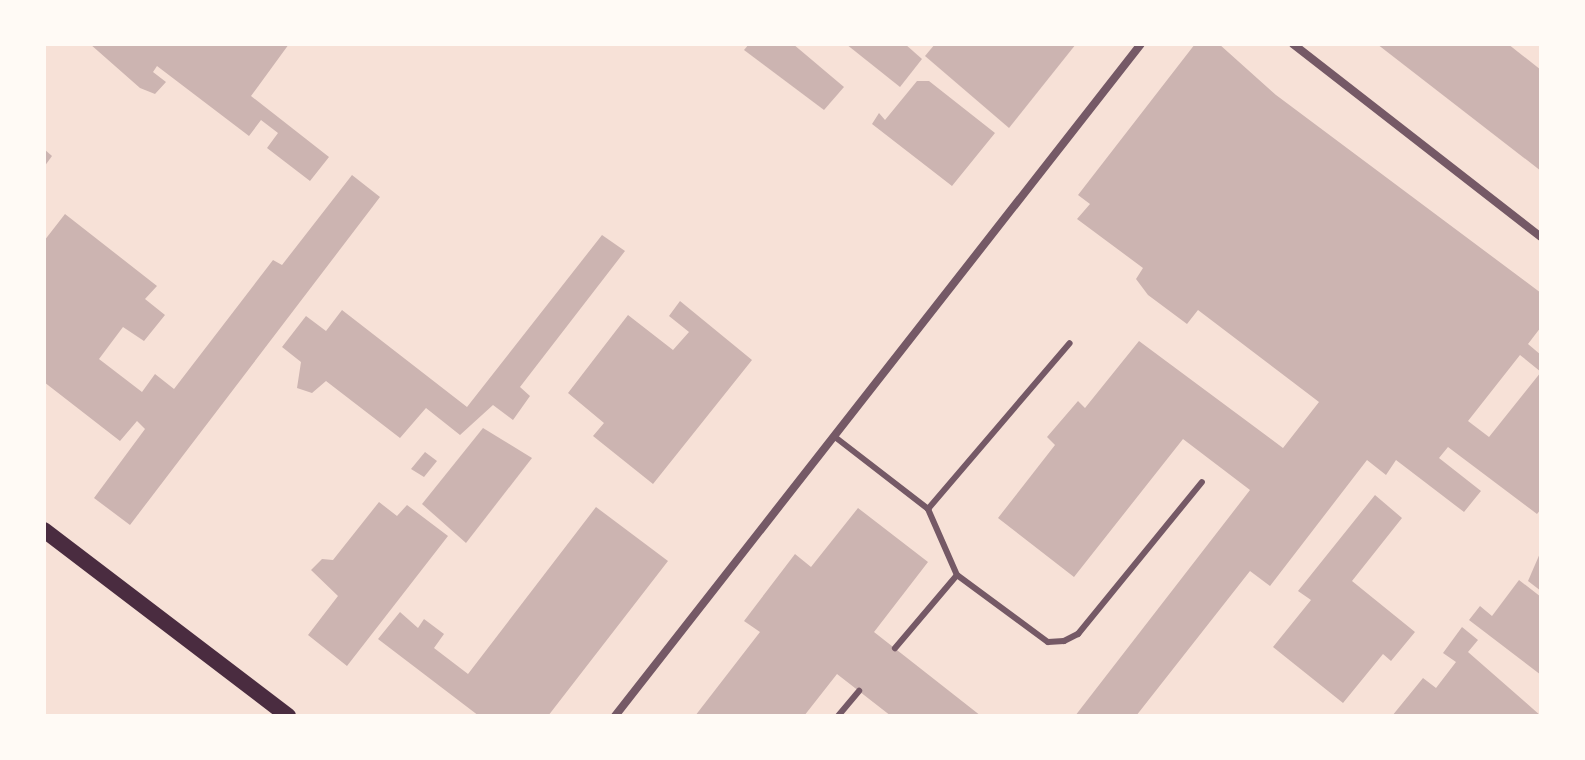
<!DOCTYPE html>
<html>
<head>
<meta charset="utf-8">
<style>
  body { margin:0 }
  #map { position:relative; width:1585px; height:760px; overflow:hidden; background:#f7e1d7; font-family:"Golos Text",sans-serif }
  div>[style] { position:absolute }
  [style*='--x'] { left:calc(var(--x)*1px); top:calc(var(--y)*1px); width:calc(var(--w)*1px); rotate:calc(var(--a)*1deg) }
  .building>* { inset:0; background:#ccb4b1 }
  .service>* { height:6px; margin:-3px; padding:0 3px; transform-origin:3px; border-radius:3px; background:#755966 }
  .minor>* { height:8px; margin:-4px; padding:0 4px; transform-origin:4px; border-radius:4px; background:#755966 }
  .secondary>* { height:16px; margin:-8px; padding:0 8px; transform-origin:8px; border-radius:8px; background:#4a2c40 }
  span { translate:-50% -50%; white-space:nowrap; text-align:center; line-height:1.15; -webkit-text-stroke:8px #fffaf5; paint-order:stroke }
  .frame { position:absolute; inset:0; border:46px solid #fffaf5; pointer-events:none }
</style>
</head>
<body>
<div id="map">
  <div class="building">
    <div style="clip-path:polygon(90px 44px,289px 44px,251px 96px,329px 157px,310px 181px,267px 148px,278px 133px,261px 120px,249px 136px,157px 66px,153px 72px,166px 82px,155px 94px,140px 88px)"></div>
    <div style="clip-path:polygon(749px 44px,793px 44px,844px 87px,824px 110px,744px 50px)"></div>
    <div style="clip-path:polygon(846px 44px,905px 44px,922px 59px,900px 87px)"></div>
    <div style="clip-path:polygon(935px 44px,1076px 44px,1009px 128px,925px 56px)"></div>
    <div style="clip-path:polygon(evenodd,1195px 44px,1219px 44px,1276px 95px,1541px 293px,1541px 327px,1528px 344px,1541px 355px,1541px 509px,1537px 514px,1448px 447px,1439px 458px,1481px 491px,1464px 512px,1396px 460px,1386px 475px,1367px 460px,1270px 586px,1250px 571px,1136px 716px,1075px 716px,1250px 490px,1183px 439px,1074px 577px,998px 518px,1055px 445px,1047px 437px,1078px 401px,1085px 408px,1139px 341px,1283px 448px,1319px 402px,1198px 310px,1187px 324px,1148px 295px,1136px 279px,1143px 268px,1077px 219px,1090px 204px,1078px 195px,1195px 44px,1520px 355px,1541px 372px,1489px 437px,1468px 421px,1520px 355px)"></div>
    <div style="clip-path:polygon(1377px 44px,1508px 44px,1541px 70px,1541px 171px)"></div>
    <div style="clip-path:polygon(917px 81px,929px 81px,995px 133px,952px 186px,872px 124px,879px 113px,885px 120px)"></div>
    <div style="clip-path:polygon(44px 149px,52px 156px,44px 167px)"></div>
    <div style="clip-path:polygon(352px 175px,380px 197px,130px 525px,94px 498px,145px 429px,137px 421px,120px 441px,44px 382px,44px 241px,65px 214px,157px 286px,145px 299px,165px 315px,144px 341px,123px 327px,99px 359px,142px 392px,155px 374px,174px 389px,273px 260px,282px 265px)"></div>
    <div style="clip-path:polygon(602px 235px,625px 251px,520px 387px,530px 396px,513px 420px,493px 405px,460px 435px,426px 408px,400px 438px,326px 381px,312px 393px,297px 388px,301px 362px,282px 347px,306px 316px,326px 331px,342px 310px,467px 407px)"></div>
    <div style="clip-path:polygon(680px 301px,752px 360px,653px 484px,593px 436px,604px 423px,568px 393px,628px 315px,673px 350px,689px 332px,669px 316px)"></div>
    <div style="clip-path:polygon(483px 428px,532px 458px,466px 543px,422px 504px)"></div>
    <div style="clip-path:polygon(425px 452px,437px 461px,424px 477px,411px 469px)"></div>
    <div style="clip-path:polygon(1375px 495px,1402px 518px,1352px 581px,1415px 632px,1391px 661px,1383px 654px,1343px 703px,1273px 647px,1311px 600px,1298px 591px)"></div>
    <div style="clip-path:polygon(379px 502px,397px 516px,407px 505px,448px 536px,347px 666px,308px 635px,338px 596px,311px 570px,322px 559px,333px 560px)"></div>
    <div style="clip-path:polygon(596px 507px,668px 561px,548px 716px,479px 716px,378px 639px,400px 612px,418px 628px,424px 619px,444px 634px,434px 648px,468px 674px)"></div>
    <div style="clip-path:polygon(858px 508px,928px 562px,874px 632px,981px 716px,891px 716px,837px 674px,804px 716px,695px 716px,760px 632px,744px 621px,795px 554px,811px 567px)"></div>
    <div style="clip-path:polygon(1541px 551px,1541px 591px,1528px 581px)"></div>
    <div style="clip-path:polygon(1519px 580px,1541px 597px,1541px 675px,1469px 620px,1480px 606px,1492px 616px)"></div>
    <div style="clip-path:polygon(1462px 627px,1478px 640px,1468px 652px,1541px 716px,1392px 716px,1423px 678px,1436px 688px,1456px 662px,1443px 653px)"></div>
  </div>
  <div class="service">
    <div style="--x:835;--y:437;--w:118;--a:37.7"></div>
    <div style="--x:928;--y:509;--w:72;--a:66.3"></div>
    <div style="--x:957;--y:575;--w:96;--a:130.3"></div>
    <div style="--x:928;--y:509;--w:218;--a:-49.5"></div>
    <div style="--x:957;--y:575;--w:113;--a:36.4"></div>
    <div style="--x:1048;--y:642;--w:16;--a:-4"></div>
    <div style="--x:1064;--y:641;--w:16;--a:-27"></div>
    <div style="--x:1078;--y:634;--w:196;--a:-50.8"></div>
    <div style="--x:838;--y:716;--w:33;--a:-50"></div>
  </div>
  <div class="minor">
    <div style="--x:1293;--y:44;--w:314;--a:37.9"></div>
    <div style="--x:615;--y:716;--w:853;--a:-51.95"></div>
  </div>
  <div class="secondary">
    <div style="--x:44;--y:530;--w:307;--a:37.3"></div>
  </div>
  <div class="frame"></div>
</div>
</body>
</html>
